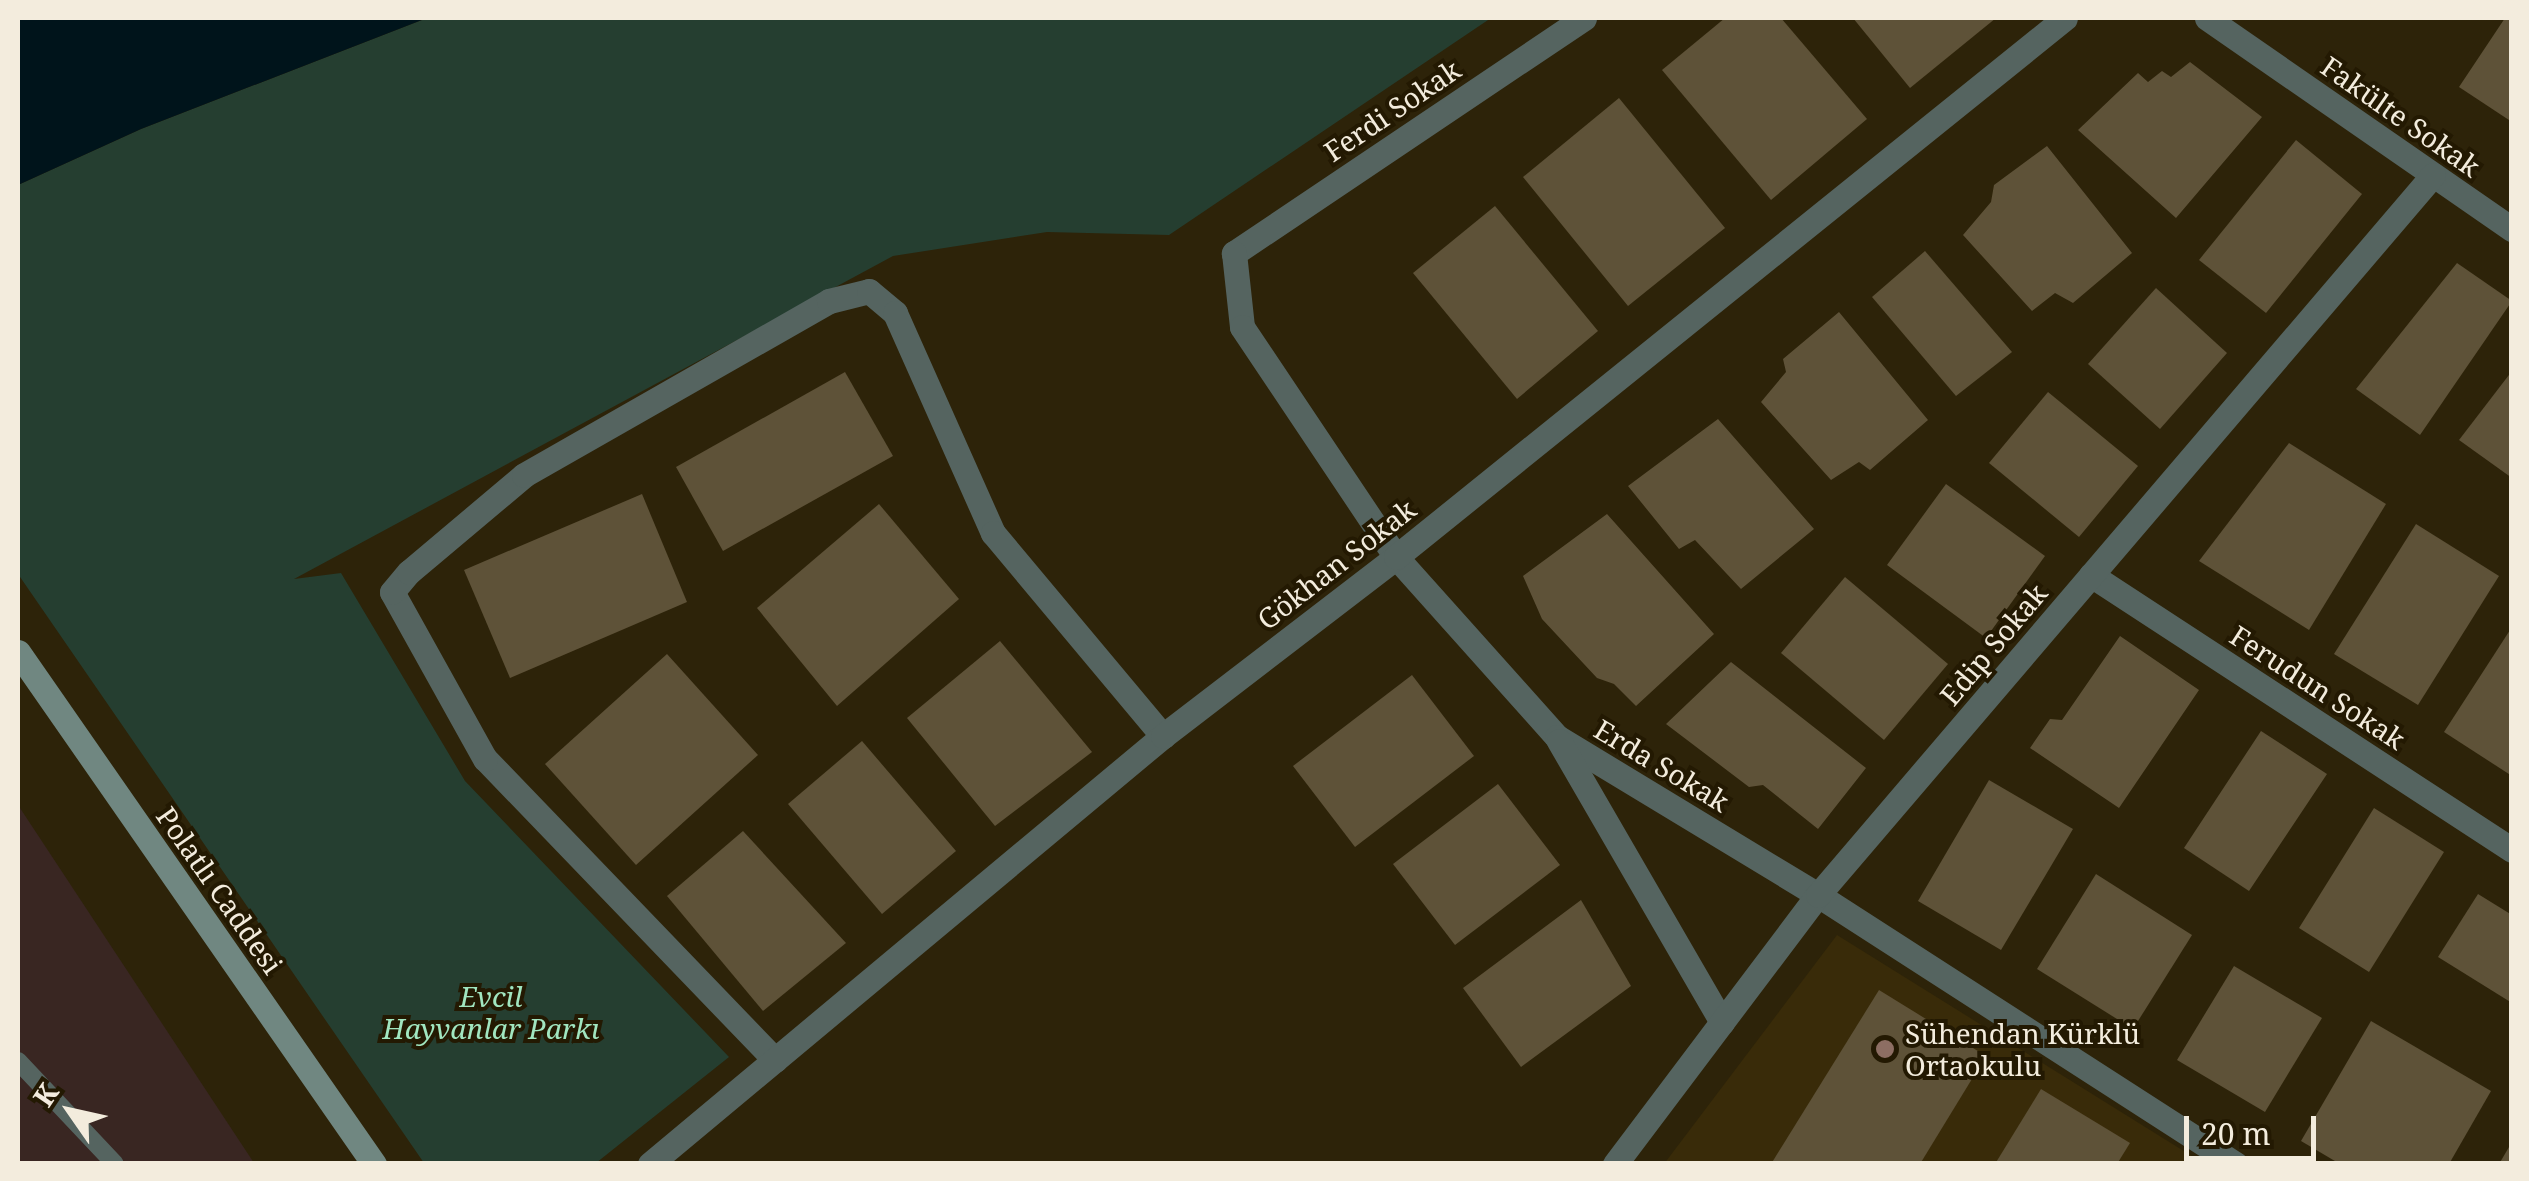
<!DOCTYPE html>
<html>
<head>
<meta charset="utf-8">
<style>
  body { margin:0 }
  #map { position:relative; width:2529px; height:1181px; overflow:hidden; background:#2d2309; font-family:"Noto Serif",serif }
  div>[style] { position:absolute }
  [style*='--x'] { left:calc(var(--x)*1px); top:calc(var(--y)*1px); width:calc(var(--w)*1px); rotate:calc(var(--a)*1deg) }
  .commercial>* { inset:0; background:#392622 }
  .built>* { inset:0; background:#392b09 }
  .green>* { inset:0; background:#253e30 }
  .water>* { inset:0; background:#00141b }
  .building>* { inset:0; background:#5e5238 }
  .lane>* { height:18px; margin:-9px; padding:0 9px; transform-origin:9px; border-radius:9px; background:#556460 }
  .street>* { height:25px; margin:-12.5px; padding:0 12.5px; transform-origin:12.5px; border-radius:12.5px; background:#556460 }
  .secondary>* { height:25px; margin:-12.5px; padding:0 12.5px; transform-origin:12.5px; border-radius:12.5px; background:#708781 }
  .dots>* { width:28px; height:28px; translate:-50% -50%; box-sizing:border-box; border:5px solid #231902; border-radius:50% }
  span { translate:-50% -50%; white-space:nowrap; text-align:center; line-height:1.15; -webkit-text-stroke:8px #231902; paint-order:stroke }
  .street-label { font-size:28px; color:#f3ecdd }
  .park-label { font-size:28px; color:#a1e6c0; font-style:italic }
  .poi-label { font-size:28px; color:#f3ecdd }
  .left { translate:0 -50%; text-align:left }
  .frame { position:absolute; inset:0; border:20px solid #f3ecdd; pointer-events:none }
  .north { position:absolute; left:20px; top:1061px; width:100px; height:100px; -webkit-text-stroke:8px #231902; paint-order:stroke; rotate:304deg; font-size:28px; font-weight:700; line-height:40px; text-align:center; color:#f3ecdd }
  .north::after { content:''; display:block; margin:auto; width:35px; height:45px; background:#f3ecdd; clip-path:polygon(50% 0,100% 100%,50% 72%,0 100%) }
  .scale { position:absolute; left:2184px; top:1116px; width:132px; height:45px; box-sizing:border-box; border:5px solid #f3ecdd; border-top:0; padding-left:12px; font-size:30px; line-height:35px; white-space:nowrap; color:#f3ecdd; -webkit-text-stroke:8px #231902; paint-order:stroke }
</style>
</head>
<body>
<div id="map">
  <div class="commercial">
    <div style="clip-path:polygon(18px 805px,254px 1163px,18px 1163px)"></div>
  </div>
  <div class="built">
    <div style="clip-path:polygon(1837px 935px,2203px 1163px,1664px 1164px)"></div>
  </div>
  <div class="green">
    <div style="clip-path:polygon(427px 18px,1491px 18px,1169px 235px,1047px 232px,893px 256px,294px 579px,341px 573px,465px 781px,729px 1057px,596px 1163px,424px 1163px,18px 574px,18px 185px,141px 129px)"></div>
  </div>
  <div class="water">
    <div style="clip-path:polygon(18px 18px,427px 18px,141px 129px,18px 185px)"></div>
  </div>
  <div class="building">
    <div style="clip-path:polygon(1725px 18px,1781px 18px,1867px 119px,1771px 200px,1662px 70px)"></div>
    <div style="clip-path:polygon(1853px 18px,1996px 18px,1910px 88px)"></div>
    <div style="clip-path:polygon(2505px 18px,2512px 18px,2512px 122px,2459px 87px)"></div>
    <div style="clip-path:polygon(2190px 62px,2262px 117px,2176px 218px,2078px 130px,2138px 73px,2148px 82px,2162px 71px,2171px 77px)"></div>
    <div style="clip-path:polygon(1619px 98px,1725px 228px,1628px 306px,1523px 177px)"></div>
    <div style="clip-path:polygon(2296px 140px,2362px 194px,2266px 313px,2199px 260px)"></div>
    <div style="clip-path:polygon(2047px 146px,2132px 253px,2073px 303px,2055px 293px,2032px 311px,1963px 235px,1991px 202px,1994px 185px)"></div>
    <div style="clip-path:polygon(1495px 206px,1598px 331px,1517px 399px,1413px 273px)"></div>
    <div style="clip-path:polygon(1925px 251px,2012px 352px,1956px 396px,1872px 297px)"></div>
    <div style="clip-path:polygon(2457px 263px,2512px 301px,2420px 435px,2356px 389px)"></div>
    <div style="clip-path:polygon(2156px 288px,2227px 353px,2160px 429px,2088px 364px)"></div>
    <div style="clip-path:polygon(1839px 312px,1928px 420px,1870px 470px,1859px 462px,1831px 480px,1761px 402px,1786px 372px,1783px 359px)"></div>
    <div style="clip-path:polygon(2512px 371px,2512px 478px,2459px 440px)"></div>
    <div style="clip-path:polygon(845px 372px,893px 456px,723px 551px,676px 467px)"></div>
    <div style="clip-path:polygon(2048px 392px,2138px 466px,2079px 537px,1989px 463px)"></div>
    <div style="clip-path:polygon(1718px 419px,1814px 529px,1741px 589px,1695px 540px,1679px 549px,1628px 486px)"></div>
    <div style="clip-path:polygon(2289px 443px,2386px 504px,2309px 630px,2199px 561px)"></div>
    <div style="clip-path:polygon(1946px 484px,2045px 556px,1986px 638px,1887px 565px)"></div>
    <div style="clip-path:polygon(642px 494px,687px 602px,510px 678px,464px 570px)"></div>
    <div style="clip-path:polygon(879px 504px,959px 599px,837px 706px,757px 608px)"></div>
    <div style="clip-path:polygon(1607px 514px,1714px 634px,1636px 706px,1614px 684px,1597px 678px,1542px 619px,1523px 576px)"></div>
    <div style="clip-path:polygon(2416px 524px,2499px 576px,2418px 705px,2334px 654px)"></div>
    <div style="clip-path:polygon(1845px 577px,1948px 664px,1884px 740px,1781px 653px)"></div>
    <div style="clip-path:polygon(2512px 627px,2512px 776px,2444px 732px)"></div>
    <div style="clip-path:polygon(2120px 636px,2199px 690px,2119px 808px,2030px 748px,2050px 719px,2062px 720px)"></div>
    <div style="clip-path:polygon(1000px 641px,1092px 752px,995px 826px,907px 718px)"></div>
    <div style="clip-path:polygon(667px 654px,758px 755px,636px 865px,545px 764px)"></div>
    <div style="clip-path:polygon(1731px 662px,1866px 768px,1818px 829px,1763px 785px,1749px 787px,1666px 724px)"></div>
    <div style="clip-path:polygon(1412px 675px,1474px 756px,1355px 847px,1293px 766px)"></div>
    <div style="clip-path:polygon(2261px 731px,2327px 774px,2249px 891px,2184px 848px)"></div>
    <div style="clip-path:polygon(862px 741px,956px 851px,882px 914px,788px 804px)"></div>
    <div style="clip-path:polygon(1989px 780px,2073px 829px,2001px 950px,1918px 901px)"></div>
    <div style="clip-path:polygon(1498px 784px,1560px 865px,1455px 945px,1393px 864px)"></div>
    <div style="clip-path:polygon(2374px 808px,2444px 852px,2369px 972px,2299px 928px)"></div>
    <div style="clip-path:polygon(743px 831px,846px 943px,763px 1011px,667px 896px)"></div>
    <div style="clip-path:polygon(2096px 874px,2192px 935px,2133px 1029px,2037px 969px)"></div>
    <div style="clip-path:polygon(2478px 894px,2512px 915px,2512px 1003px,2438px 957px)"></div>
    <div style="clip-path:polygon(1581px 900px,1631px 986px,1521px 1067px,1463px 988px)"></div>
    <div style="clip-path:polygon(2234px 966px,2322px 1018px,2265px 1112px,2177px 1060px)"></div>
    <div style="clip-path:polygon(1879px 990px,1986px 1056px,1920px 1164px,1771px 1164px)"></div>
    <div style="clip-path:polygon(2371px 1021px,2491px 1091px,2449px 1164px,2340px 1164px,2301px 1141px)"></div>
    <div style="clip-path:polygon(2041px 1089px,2130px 1143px,2117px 1164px,1995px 1164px)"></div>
    <div style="clip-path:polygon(2512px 1142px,2512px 1164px,2499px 1164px)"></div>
  </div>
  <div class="lane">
    <div style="--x:18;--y:1061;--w:141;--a:46.7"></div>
  </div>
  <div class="street">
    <div style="--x:1584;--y:18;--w:422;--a:146.1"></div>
    <div style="--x:1234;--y:253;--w:74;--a:83.8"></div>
    <div style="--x:1242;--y:327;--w:277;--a:56.2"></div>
    <div style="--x:1396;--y:557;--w:241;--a:48.2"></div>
    <div style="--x:1557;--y:737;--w:305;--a:31.2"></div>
    <div style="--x:1818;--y:895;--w:497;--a:32.8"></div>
    <div style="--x:2207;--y:18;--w:371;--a:34.7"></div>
    <div style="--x:2091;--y:575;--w:503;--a:33.15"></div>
    <div style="--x:1559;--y:741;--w:325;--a:59.9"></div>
    <div style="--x:775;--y:1060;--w:418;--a:-133.9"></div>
    <div style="--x:485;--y:759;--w:191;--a:-119.1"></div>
    <div style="--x:392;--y:592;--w:26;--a:-50"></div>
    <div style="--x:409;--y:572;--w:150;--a:-40.1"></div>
    <div style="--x:524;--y:475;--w:351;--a:-29.7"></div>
    <div style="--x:829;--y:301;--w:41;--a:-14"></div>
    <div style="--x:869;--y:291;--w:34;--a:40"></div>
    <div style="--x:895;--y:313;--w:241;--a:66"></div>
    <div style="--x:993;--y:533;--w:265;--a:50.1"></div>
    <div style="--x:650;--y:1164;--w:668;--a:-39.84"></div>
    <div style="--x:1163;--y:736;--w:294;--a:-37.5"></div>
    <div style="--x:1396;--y:557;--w:859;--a:-38.86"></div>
    <div style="--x:1615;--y:1164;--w:337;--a:-53"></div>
    <div style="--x:1818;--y:895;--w:947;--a:-49.5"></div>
  </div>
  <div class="secondary">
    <div style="--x:18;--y:652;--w:624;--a:55.19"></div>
  </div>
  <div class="dots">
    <div style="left:1885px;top:1049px;background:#8d6e63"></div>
  </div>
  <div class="street-label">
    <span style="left:1392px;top:110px;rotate:-34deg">Ferdi Sokak</span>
    <span style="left:2401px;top:116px;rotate:35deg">Fakülte Sokak</span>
    <span style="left:1336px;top:564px;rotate:-38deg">Gökhan Sokak</span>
    <span style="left:1993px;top:644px;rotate:-50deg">Edip Sokak</span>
    <span style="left:2318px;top:687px;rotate:33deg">Ferudun Sokak</span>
    <span style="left:1662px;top:765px;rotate:31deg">Erda Sokak</span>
    <span style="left:220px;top:890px;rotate:55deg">Polatlı Caddesi</span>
  </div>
  <div class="park-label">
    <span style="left:491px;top:1012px">Evcil<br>Hayvanlar Parkı</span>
  </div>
  <div class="poi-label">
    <span class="left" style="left:1905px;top:1049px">Sühendan Kürklü<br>Ortaokulu</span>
  </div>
  <div class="frame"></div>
  <div class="north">K</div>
  <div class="scale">20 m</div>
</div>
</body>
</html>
